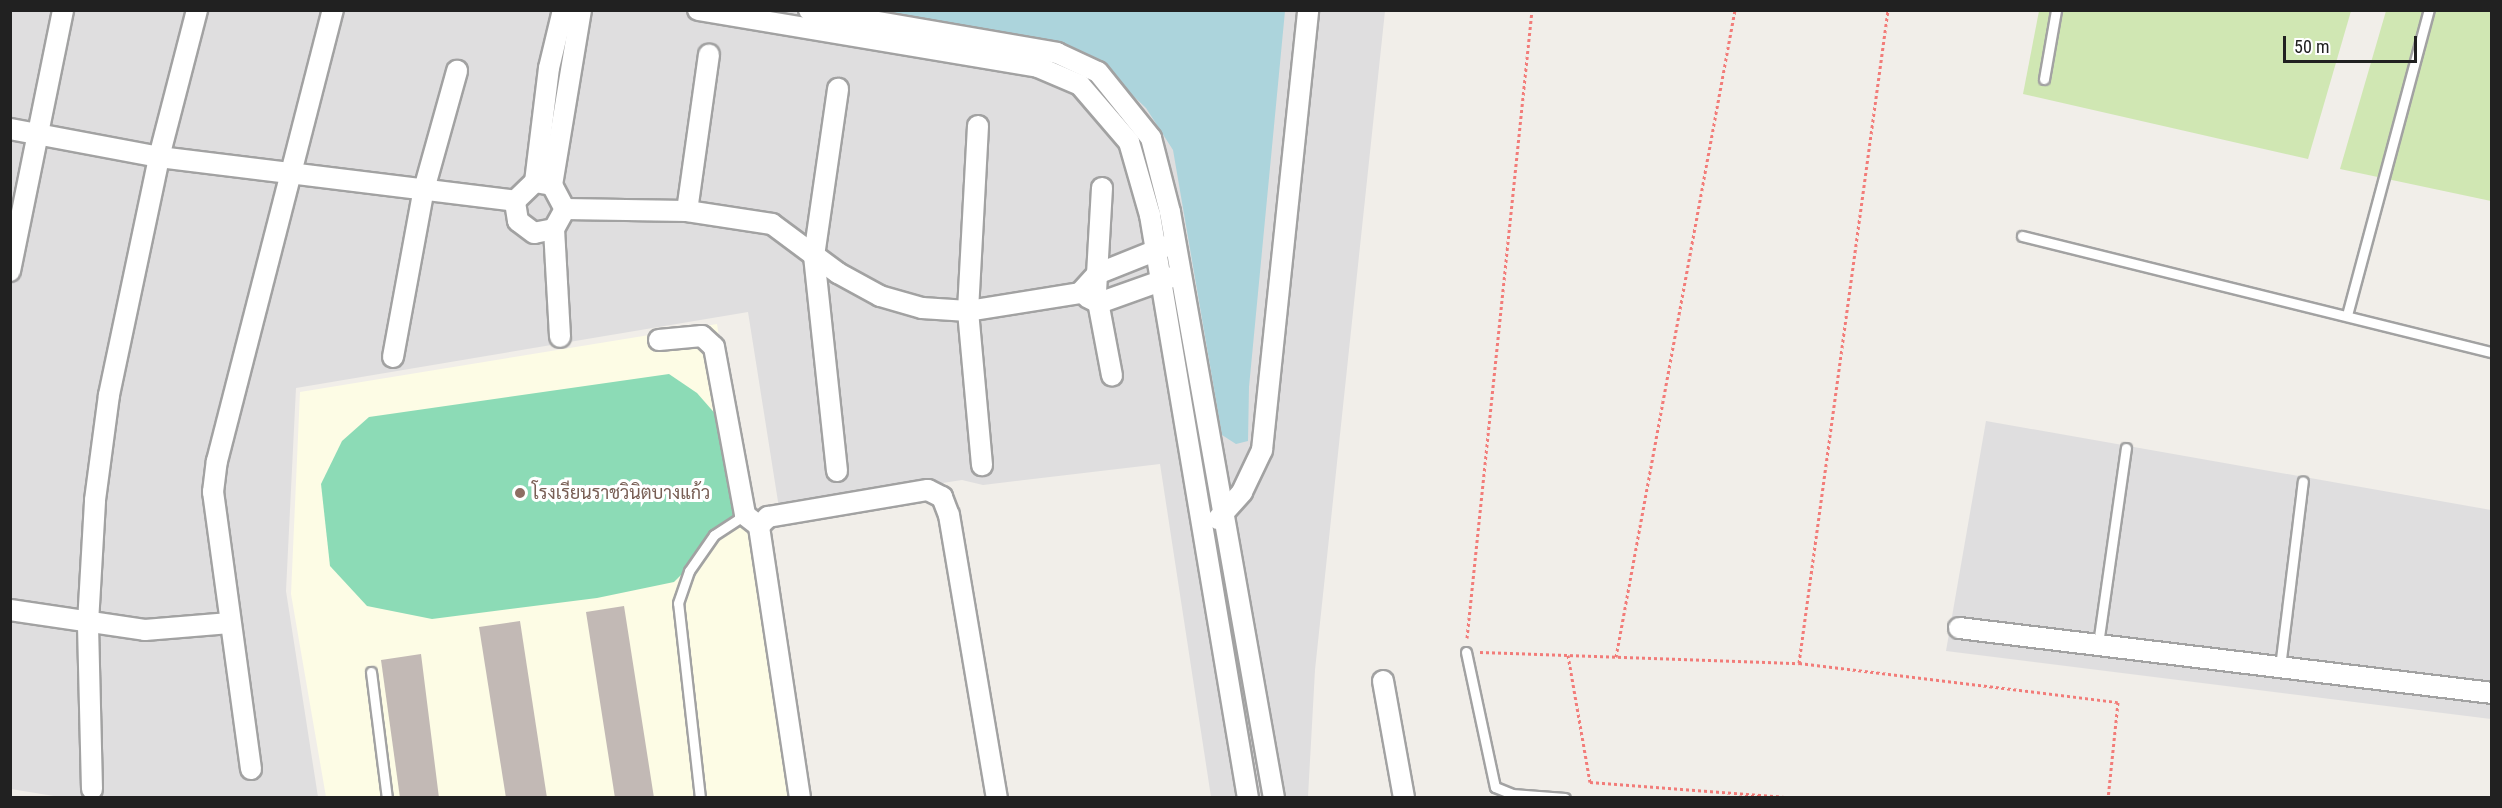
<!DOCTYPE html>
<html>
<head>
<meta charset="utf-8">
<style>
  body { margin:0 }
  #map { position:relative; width:2502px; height:808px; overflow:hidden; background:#f1eee9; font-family:"Roboto Condensed",Sarabun,sans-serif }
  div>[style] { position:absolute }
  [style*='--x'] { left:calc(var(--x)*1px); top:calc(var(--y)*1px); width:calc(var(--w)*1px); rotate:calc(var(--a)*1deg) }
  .residential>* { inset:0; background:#dfdedf }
  .education>* { inset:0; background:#fdfce5 }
  .grass>* { inset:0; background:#d0e7b3 }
  .pitch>* { inset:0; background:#8cdbb6 }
  .water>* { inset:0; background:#acd4dc }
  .building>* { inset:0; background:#c2b9b5 }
  .path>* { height:3px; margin-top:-1.5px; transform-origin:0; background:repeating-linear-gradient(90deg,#f27c79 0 3px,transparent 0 6px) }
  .roads { filter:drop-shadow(2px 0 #a2a2a2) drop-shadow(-2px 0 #a2a2a2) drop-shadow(0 2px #a2a2a2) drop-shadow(0 -2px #a2a2a2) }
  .lane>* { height:9px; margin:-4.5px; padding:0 4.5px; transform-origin:4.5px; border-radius:4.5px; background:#fff }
  .street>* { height:20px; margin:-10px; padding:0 10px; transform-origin:10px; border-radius:10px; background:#fff }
  .dots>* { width:16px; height:16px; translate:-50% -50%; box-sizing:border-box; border:3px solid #fff; border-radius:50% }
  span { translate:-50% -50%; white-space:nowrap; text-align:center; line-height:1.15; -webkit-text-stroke:6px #fff; paint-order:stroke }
  .education-label { font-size:18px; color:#785e54 }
  .left { translate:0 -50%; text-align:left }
  .frame { position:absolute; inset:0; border:12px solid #212121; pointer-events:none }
  .scale { position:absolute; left:2283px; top:36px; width:134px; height:27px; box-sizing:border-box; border:3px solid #212121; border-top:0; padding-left:8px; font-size:18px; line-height:21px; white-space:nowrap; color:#212121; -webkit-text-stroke:4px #fff; paint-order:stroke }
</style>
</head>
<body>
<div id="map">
  <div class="residential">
    <div style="clip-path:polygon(10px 11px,1385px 11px,1315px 670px,1308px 797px,1211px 797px,1160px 464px,983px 485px,962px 480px,779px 508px,748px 312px,296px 388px,286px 591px,318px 797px,66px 798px,11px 789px)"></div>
    <div style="clip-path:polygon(1986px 421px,2491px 510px,2491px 719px,1946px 651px)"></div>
  </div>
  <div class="education">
    <div style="clip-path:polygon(717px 324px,792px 797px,326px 797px,291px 594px,300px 392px)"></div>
  </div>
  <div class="grass">
    <div style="clip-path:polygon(2039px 11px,2351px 11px,2308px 159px,2023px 94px)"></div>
    <div style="clip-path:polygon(2386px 11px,2491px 11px,2491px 201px,2340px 169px)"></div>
  </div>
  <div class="pitch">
    <div style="clip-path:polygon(669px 374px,697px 393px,732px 433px,737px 467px,734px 522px,674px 582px,597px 598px,432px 619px,367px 606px,330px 566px,321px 484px,342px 441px,369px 417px)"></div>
  </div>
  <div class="water">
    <div style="clip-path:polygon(819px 11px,1285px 11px,1249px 387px,1248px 441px,1236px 444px,1222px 435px,1173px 150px,1146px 108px,1108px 72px)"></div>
  </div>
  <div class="building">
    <div style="clip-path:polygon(624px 606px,654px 798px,615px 798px,586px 612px)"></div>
    <div style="clip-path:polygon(520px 621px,547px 798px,506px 798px,479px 627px)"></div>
    <div style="clip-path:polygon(421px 654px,439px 798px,400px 798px,381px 660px)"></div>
  </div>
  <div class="path">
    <div style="--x:1467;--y:638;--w:631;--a:-84.09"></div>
    <div style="--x:1480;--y:652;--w:319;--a:2"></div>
    <div style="--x:1799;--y:663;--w:659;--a:-82.24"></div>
    <div style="--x:1568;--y:655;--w:129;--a:80.2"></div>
    <div style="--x:1590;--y:782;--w:209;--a:4.4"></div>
    <div style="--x:1616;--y:657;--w:658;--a:-79.58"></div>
    <div style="--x:1799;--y:663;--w:321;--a:7"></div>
    <div style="--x:2118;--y:702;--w:97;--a:95.9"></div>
  </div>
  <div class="roads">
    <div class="lane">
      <div style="--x:2044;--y:79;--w:70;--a:-80.1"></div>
      <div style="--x:2022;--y:236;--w:484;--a:13.9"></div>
      <div style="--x:2347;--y:315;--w:316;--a:-75"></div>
      <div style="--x:2098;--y:644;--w:198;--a:-81.9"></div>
      <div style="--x:1466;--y:652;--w:138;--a:77.9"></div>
      <div style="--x:1495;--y:787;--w:18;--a:22"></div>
      <div style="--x:1512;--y:794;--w:53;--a:4.3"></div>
      <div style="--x:2280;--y:667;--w:187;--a:-83"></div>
      <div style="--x:371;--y:672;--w:127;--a:82.8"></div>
      <div style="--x:700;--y:798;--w:196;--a:-96.4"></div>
      <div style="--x:678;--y:603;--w:34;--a:-71"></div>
      <div style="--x:689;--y:571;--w:44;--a:-55.2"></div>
      <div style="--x:714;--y:535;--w:37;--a:-33"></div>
    </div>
    <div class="street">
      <div style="--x:698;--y:10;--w:345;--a:9.5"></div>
      <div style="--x:1038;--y:67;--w:46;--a:23.2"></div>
      <div style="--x:1080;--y:85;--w:75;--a:49.3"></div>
      <div style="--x:1129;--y:142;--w:76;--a:74"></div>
      <div style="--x:1150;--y:215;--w:591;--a:80.46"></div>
      <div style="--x:809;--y:10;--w:252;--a:9.8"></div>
      <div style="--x:1057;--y:53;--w:45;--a:24.9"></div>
      <div style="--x:1098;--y:72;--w:85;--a:51.2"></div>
      <div style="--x:1151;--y:138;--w:76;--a:75.6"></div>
      <div style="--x:1170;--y:212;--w:595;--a:79.94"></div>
      <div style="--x:978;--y:126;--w:185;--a:93.1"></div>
      <div style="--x:968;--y:311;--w:155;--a:84.8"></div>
      <div style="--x:10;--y:129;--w:152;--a:10.6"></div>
      <div style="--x:159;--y:157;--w:359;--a:7"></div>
      <div style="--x:535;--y:182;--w:115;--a:-83"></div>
      <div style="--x:549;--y:68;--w:60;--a:-76.4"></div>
      <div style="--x:535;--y:182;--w:17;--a:10"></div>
      <div style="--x:552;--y:185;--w:27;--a:62"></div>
      <div style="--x:565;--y:209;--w:23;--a:119"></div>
      <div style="--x:554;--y:229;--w:20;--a:169"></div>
      <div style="--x:534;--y:233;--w:20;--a:-143"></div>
      <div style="--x:518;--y:221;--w:20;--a:-99"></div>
      <div style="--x:515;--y:201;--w:28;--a:-44"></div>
      <div style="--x:552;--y:185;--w:177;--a:-80.6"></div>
      <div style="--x:1102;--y:188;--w:103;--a:93.3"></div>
      <div style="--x:1096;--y:291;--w:86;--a:79.3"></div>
      <div style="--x:565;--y:209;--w:122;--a:0.9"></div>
      <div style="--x:687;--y:211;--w:86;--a:8.7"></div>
      <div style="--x:772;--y:224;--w:82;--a:36.6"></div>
      <div style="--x:838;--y:273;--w:48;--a:28.7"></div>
      <div style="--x:880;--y:296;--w:44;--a:15.9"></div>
      <div style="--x:922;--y:308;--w:46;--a:3.7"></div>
      <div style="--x:968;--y:311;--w:113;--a:-9.1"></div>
      <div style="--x:1080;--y:293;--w:25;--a:-48"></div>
      <div style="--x:1097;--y:274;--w:75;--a:-21.8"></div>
      <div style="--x:687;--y:211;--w:158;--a:-82"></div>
      <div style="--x:554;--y:229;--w:108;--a:86.8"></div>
      <div style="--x:10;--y:271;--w:266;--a:-78.5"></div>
      <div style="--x:1087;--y:297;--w:13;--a:27"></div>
      <div style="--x:1099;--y:303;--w:77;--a:-19.6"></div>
      <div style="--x:659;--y:340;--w:43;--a:-5.3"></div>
      <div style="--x:702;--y:336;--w:16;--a:43"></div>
      <div style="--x:714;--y:347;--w:171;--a:79.5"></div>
      <div style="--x:745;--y:515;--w:18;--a:38"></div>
      <div style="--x:393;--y:357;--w:167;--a:-79.6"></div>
      <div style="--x:423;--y:193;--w:127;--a:-74.4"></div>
      <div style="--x:837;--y:471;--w:216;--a:-96.1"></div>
      <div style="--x:814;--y:256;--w:169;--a:-81.8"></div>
      <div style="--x:1218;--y:519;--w:36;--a:-48"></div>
      <div style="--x:1242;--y:492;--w:47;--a:-64.5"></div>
      <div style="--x:1262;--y:450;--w:442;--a:-84"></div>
      <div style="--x:10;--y:610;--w:136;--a:8.4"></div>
      <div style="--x:145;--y:630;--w:85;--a:-4.7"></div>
      <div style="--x:1959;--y:628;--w:537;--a:6.95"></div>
      <div style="--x:1383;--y:681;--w:119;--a:79.8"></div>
      <div style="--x:251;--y:769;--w:280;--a:-97.8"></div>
      <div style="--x:213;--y:492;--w:31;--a:-83"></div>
      <div style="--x:217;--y:461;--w:466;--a:-75.6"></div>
      <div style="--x:92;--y:789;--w:166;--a:-91.4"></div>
      <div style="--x:88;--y:623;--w:123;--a:-86.7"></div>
      <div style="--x:95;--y:500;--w:106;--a:-82.4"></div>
      <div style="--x:109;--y:395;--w:243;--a:-78.1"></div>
      <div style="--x:159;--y:157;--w:152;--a:-75.5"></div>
      <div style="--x:800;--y:798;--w:275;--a:-98.6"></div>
      <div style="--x:759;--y:526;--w:13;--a:-45"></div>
      <div style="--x:768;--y:517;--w:162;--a:-9.6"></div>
      <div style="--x:928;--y:490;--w:16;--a:27"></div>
      <div style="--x:942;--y:497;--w:19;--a:69"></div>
      <div style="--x:949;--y:515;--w:287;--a:80.4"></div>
    </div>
  </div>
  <div class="dots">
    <div style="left:520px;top:493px;background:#8d6e63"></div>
  </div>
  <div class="education-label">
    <span class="left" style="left:532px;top:493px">โรงเรียนราชวินิตบางแก้ว</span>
  </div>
  <div class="frame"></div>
  <div class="scale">50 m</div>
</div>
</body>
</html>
